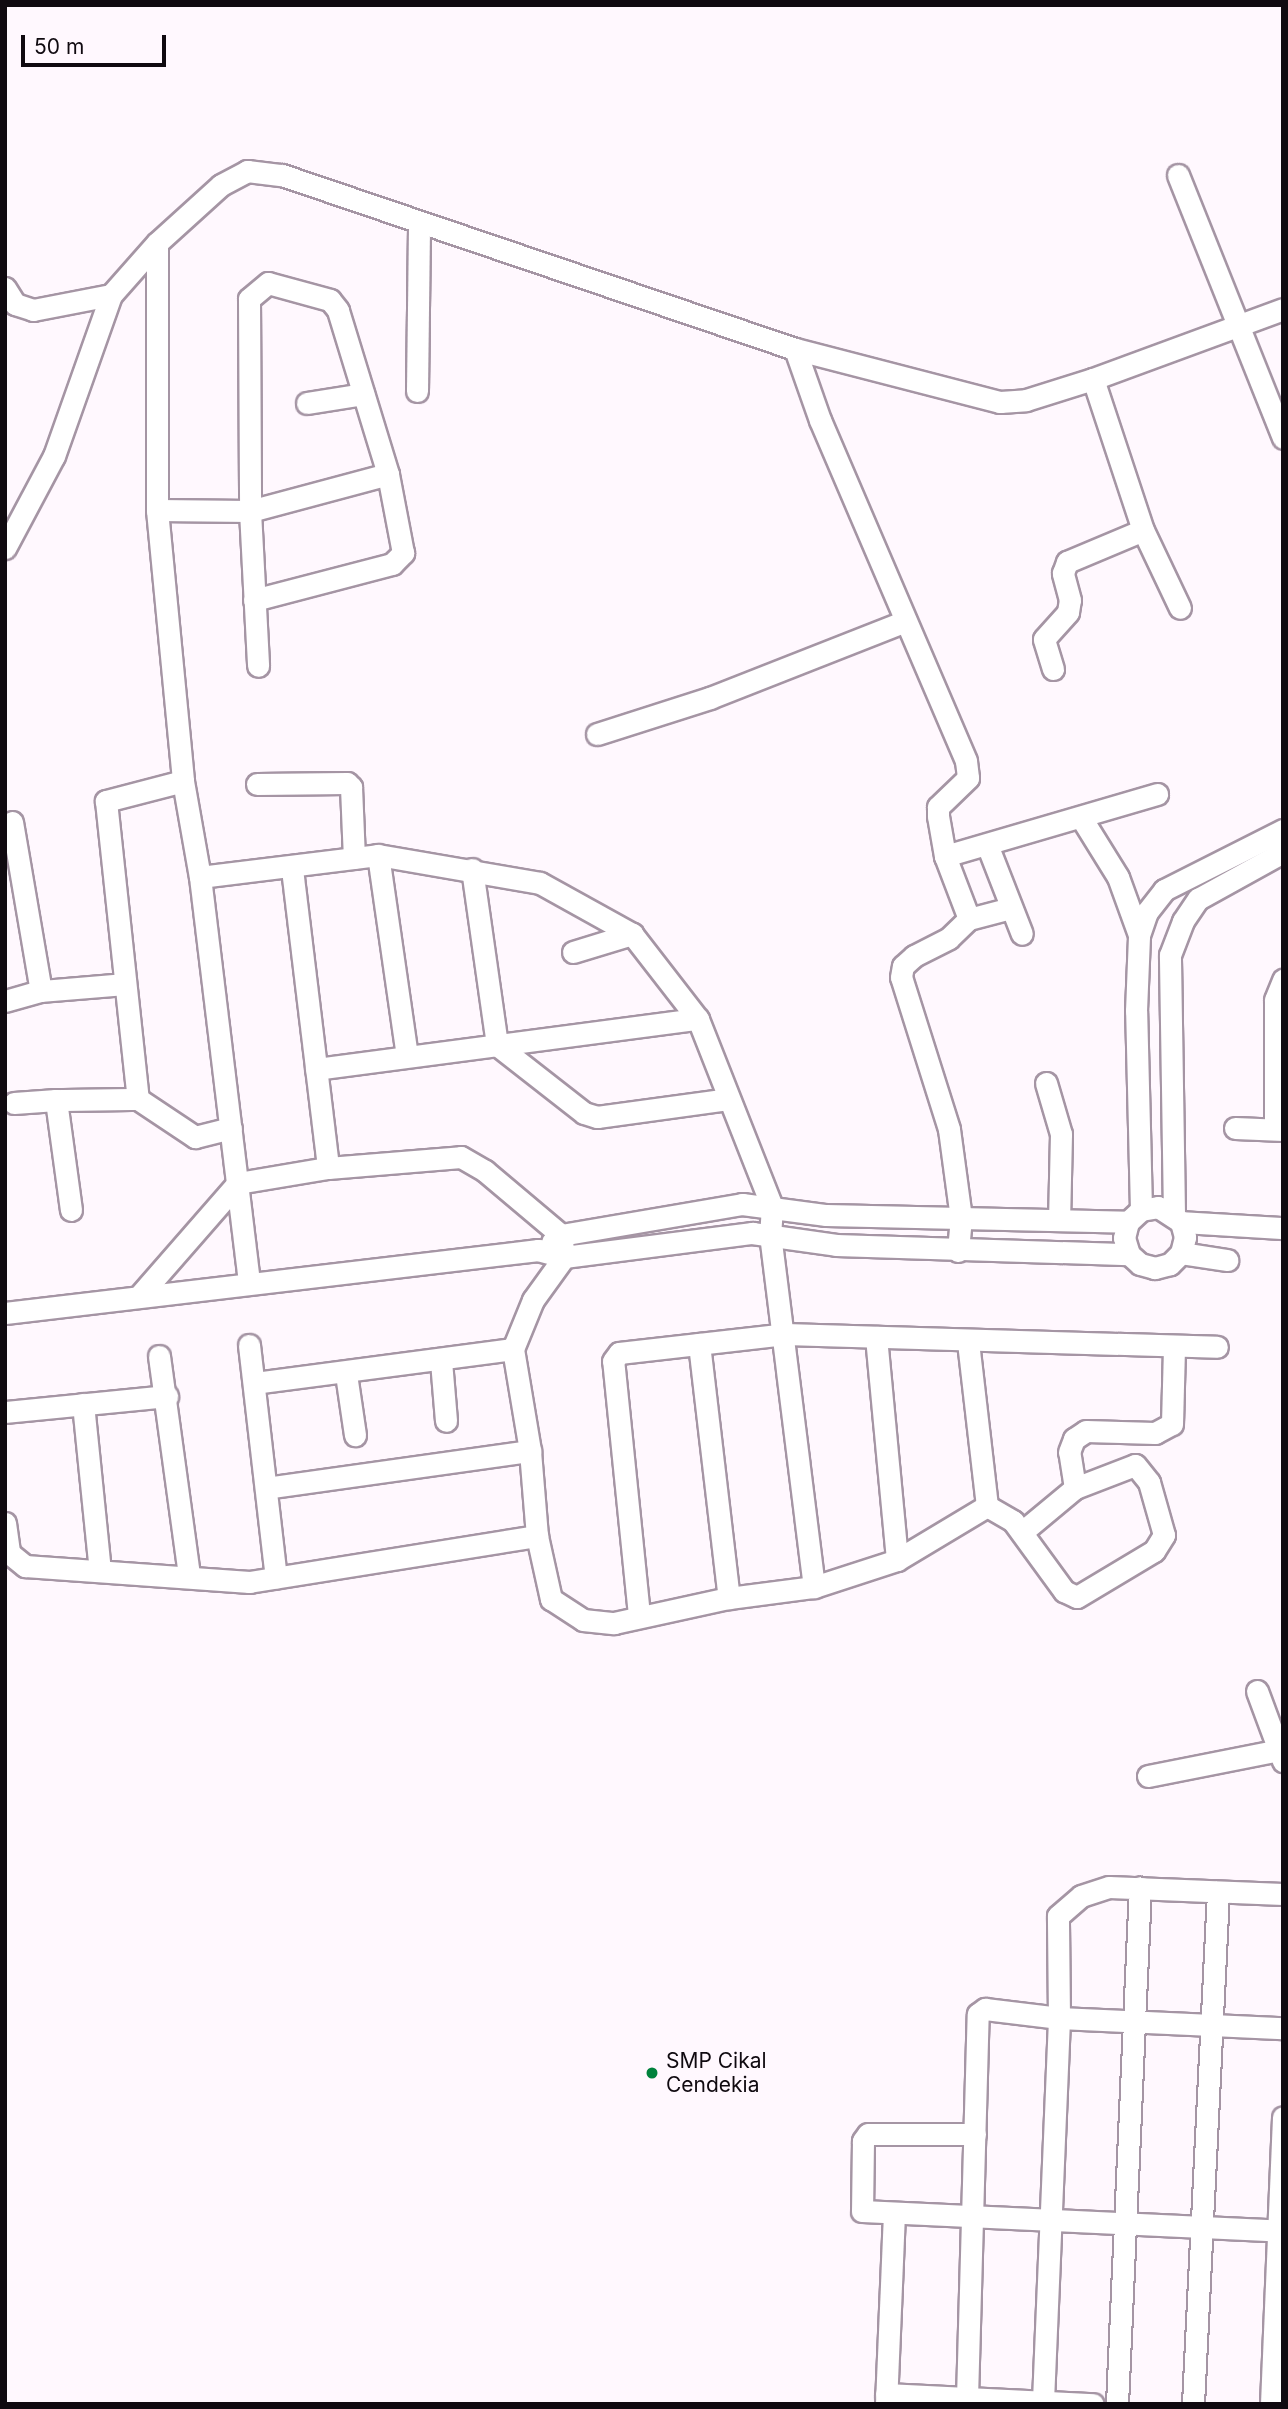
<!DOCTYPE html>
<html>
<head>
<meta charset="utf-8">
<style>
  body { margin:0 }
  #map { position:relative; width:1288px; height:2409px; overflow:hidden; background:#fff8fe; font-family:Inter,sans-serif }
  div>[style] { position:absolute }
  [style*='--x'] { left:calc(var(--x)*1px); top:calc(var(--y)*1px); width:calc(var(--w)*1px); rotate:calc(var(--a)*1deg) }
  .roads { filter:drop-shadow(2px 0 #a595a4) drop-shadow(-2px 0 #a595a4) drop-shadow(0 2px #a595a4) drop-shadow(0 -2px #a595a4) }
  .street>* { height:21px; margin:-10.5px; padding:0 10.5px; transform-origin:10.5px; border-radius:10.5px; background:#fff }
  .dots>* { width:19px; height:19px; translate:-50% -50%; box-sizing:border-box; border:4px solid #fff8fe; border-radius:50% }
  span { translate:-50% -50%; white-space:nowrap; text-align:center; line-height:1.15; -webkit-text-stroke:6px #fff8fe; paint-order:stroke }
  .poi-label { font-size:21px; color:#100a10 }
  .left { translate:0 -50%; text-align:left }
  .frame { position:absolute; inset:0; border:7px solid #100a10; pointer-events:none }
  .scale { position:absolute; left:21px; top:35px; width:145px; height:32px; box-sizing:border-box; border:4px solid #100a10; border-top:0; padding-left:9px; font-size:21px; line-height:24px; white-space:nowrap; color:#100a10; -webkit-text-stroke:5px #fff8fe; paint-order:stroke }
</style>
</head>
<body>
<div id="map">
  <div class="roads">
    <div class="street">
      <div style="--x:1178;--y:175;--w:283;--a:68.2"></div>
      <div style="--x:157;--y:243;--w:267;--a:90"></div>
      <div style="--x:157;--y:510;--w:272;--a:84.5"></div>
      <div style="--x:183;--y:781;--w:97;--a:80"></div>
      <div style="--x:200;--y:877;--w:408;--a:83.1"></div>
      <div style="--x:5;--y:288;--w:19;--a:58"></div>
      <div style="--x:15;--y:304;--w:19;--a:18"></div>
      <div style="--x:33;--y:310;--w:79;--a:-10.9"></div>
      <div style="--x:795;--y:349;--w:75;--a:70.6"></div>
      <div style="--x:820;--y:420;--w:371;--a:66.8"></div>
      <div style="--x:966;--y:761;--w:17;--a:83"></div>
      <div style="--x:968;--y:778;--w:42;--a:136"></div>
      <div style="--x:938;--y:807;--w:9;--a:90"></div>
      <div style="--x:938;--y:816;--w:41;--a:80.1"></div>
      <div style="--x:945;--y:856;--w:67;--a:69.1"></div>
      <div style="--x:1093;--y:379;--w:159;--a:71.7"></div>
      <div style="--x:1143;--y:530;--w:86;--a:64.6"></div>
      <div style="--x:417;--y:391;--w:166;--a:-89.3"></div>
      <div style="--x:307;--y:403;--w:57;--a:-9.1"></div>
      <div style="--x:157;--y:510;--w:93;--a:0.6"></div>
      <div style="--x:250;--y:511;--w:143;--a:-15"></div>
      <div style="--x:5;--y:548;--w:104;--a:-62"></div>
      <div style="--x:54;--y:456;--w:171;--a:-70.5"></div>
      <div style="--x:111;--y:295;--w:69;--a:-48.5"></div>
      <div style="--x:157;--y:243;--w:86;--a:-42.2"></div>
      <div style="--x:221;--y:185;--w:30;--a:-28"></div>
      <div style="--x:247;--y:171;--w:35;--a:7"></div>
      <div style="--x:282;--y:175;--w:542;--a:18.74"></div>
      <div style="--x:795;--y:349;--w:212;--a:14.5"></div>
      <div style="--x:1000;--y:402;--w:26;--a:-4"></div>
      <div style="--x:1026;--y:400;--w:70;--a:-17.4"></div>
      <div style="--x:1093;--y:379;--w:202;--a:-20.2"></div>
      <div style="--x:254;--y:600;--w:143;--a:-14.6"></div>
      <div style="--x:392;--y:564;--w:16;--a:-45"></div>
      <div style="--x:403;--y:553;--w:80;--a:-100.8"></div>
      <div style="--x:388;--y:474;--w:171;--a:-107"></div>
      <div style="--x:338;--y:310;--w:13;--a:-129"></div>
      <div style="--x:330;--y:300;--w:64;--a:-164.7"></div>
      <div style="--x:268;--y:283;--w:25;--a:140"></div>
      <div style="--x:249;--y:299;--w:212;--a:89.7"></div>
      <div style="--x:250;--y:511;--w:155;--a:87"></div>
      <div style="--x:1053;--y:669;--w:31;--a:-107"></div>
      <div style="--x:1044;--y:639;--w:36;--a:-48"></div>
      <div style="--x:1068;--y:612;--w:12;--a:-81"></div>
      <div style="--x:1070;--y:600;--w:28;--a:-105"></div>
      <div style="--x:1063;--y:573;--w:12;--a:-70"></div>
      <div style="--x:1067;--y:562;--w:82;--a:-22.8"></div>
      <div style="--x:597;--y:734;--w:119;--a:-17.7"></div>
      <div style="--x:710;--y:698;--w:210;--a:-21.5"></div>
      <div style="--x:183;--y:781;--w:80;--a:165.4"></div>
      <div style="--x:106;--y:801;--w:300;--a:83.9"></div>
      <div style="--x:138;--y:1099;--w:69;--a:33.7"></div>
      <div style="--x:195;--y:1137;--w:37;--a:-14"></div>
      <div style="--x:257;--y:784;--w:90;--a:-0.6"></div>
      <div style="--x:347;--y:783;--w:6;--a:45"></div>
      <div style="--x:351;--y:787;--w:71;--a:87.6"></div>
      <div style="--x:1082;--y:819;--w:68;--a:58.2"></div>
      <div style="--x:1118;--y:877;--w:62;--a:70.1"></div>
      <div style="--x:12;--y:822;--w:171;--a:80.3"></div>
      <div style="--x:988;--y:847;--w:93;--a:68.7"></div>
      <div style="--x:378;--y:855;--w:203;--a:81.8"></div>
      <div style="--x:945;--y:856;--w:221;--a:-16.3"></div>
      <div style="--x:292;--y:869;--w:301;--a:83.1"></div>
      <div style="--x:472;--y:869;--w:178;--a:81.9"></div>
      <div style="--x:497;--y:1045;--w:110;--a:38"></div>
      <div style="--x:584;--y:1113;--w:14;--a:17"></div>
      <div style="--x:597;--y:1117;--w:132;--a:-7.8"></div>
      <div style="--x:200;--y:877;--w:179;--a:-7"></div>
      <div style="--x:378;--y:855;--w:164;--a:9.8"></div>
      <div style="--x:540;--y:883;--w:105;--a:29"></div>
      <div style="--x:632;--y:934;--w:108;--a:52.2"></div>
      <div style="--x:698;--y:1019;--w:202;--a:68.5"></div>
      <div style="--x:772;--y:1207;--w:27;--a:94"></div>
      <div style="--x:770;--y:1234;--w:356;--a:82.9"></div>
      <div style="--x:573;--y:952;--w:62;--a:-17"></div>
      <div style="--x:5;--y:1001;--w:37;--a:-16"></div>
      <div style="--x:41;--y:991;--w:83;--a:-4.8"></div>
      <div style="--x:316;--y:1069;--w:385;--a:-7.5"></div>
      <div style="--x:1046;--y:1083;--w:53;--a:73.6"></div>
      <div style="--x:1061;--y:1134;--w:86;--a:91.3"></div>
      <div style="--x:14;--y:1103;--w:42;--a:-4.1"></div>
      <div style="--x:1235;--y:1128;--w:48;--a:2.4"></div>
      <div style="--x:1275;--y:1129;--w:129;--a:-90"></div>
      <div style="--x:1275;--y:1000;--w:22;--a:-68"></div>
      <div style="--x:71;--y:1210;--w:111;--a:-97.8"></div>
      <div style="--x:56;--y:1100;--w:82;--a:-0.7"></div>
      <div style="--x:1141;--y:1210;--w:199;--a:-91.4"></div>
      <div style="--x:1136;--y:1011;--w:76;--a:-87.7"></div>
      <div style="--x:1139;--y:935;--w:24;--a:-71"></div>
      <div style="--x:1147;--y:912;--w:28;--a:-52"></div>
      <div style="--x:1164;--y:890;--w:133;--a:-26.8"></div>
      <div style="--x:1174;--y:1214;--w:259;--a:-90.9"></div>
      <div style="--x:1170;--y:955;--w:36;--a:-69"></div>
      <div style="--x:1183;--y:921;--w:27;--a:-56"></div>
      <div style="--x:1198;--y:899;--w:97;--a:-28.9"></div>
      <div style="--x:1181;--y:1222;--w:16;--a:75"></div>
      <div style="--x:1185;--y:1237;--w:16;--a:104"></div>
      <div style="--x:1181;--y:1253;--w:16;--a:135"></div>
      <div style="--x:1170;--y:1264;--w:16;--a:165"></div>
      <div style="--x:1155;--y:1268;--w:16;--a:-165"></div>
      <div style="--x:1140;--y:1264;--w:15;--a:-138"></div>
      <div style="--x:1129;--y:1254;--w:17;--a:-107"></div>
      <div style="--x:1124;--y:1238;--w:16;--a:-76"></div>
      <div style="--x:1128;--y:1222;--w:18;--a:-43"></div>
      <div style="--x:1141;--y:1210;--w:17;--a:-10"></div>
      <div style="--x:1158;--y:1207;--w:27;--a:33"></div>
      <div style="--x:1181;--y:1222;--w:102;--a:3.4"></div>
      <div style="--x:552;--y:1242;--w:11;--a:-38"></div>
      <div style="--x:561;--y:1235;--w:184;--a:-9.7"></div>
      <div style="--x:742;--y:1204;--w:85;--a:7.5"></div>
      <div style="--x:826;--y:1215;--w:302;--a:1.3"></div>
      <div style="--x:958;--y:1251;--w:33;--a:-85"></div>
      <div style="--x:961;--y:1218;--w:90;--a:-97.7"></div>
      <div style="--x:949;--y:1129;--w:159;--a:-107.5"></div>
      <div style="--x:901;--y:977;--w:11;--a:-80"></div>
      <div style="--x:903;--y:966;--w:15;--a:-42"></div>
      <div style="--x:914;--y:956;--w:39;--a:-27"></div>
      <div style="--x:949;--y:938;--w:28;--a:-44"></div>
      <div style="--x:969;--y:919;--w:43;--a:-14.7"></div>
      <div style="--x:1181;--y:1253;--w:47;--a:8.7"></div>
      <div style="--x:141;--y:1294;--w:147;--a:-48.9"></div>
      <div style="--x:238;--y:1183;--w:91;--a:-9.5"></div>
      <div style="--x:328;--y:1168;--w:133;--a:-4.7"></div>
      <div style="--x:461;--y:1157;--w:28;--a:30"></div>
      <div style="--x:485;--y:1171;--w:99;--a:40.1"></div>
      <div style="--x:561;--y:1235;--w:22;--a:82"></div>
      <div style="--x:564;--y:1257;--w:53;--a:125.8"></div>
      <div style="--x:533;--y:1300;--w:53;--a:112.2"></div>
      <div style="--x:513;--y:1349;--w:260;--a:172.5"></div>
      <div style="--x:5;--y:1313;--w:537;--a:-6.74"></div>
      <div style="--x:538;--y:1250;--w:27;--a:15"></div>
      <div style="--x:564;--y:1257;--w:190;--a:-7.3"></div>
      <div style="--x:752;--y:1233;--w:85;--a:8.1"></div>
      <div style="--x:836;--y:1245;--w:293;--a:1.8"></div>
      <div style="--x:876;--y:1337;--w:224;--a:84.6"></div>
      <div style="--x:968;--y:1342;--w:165;--a:83.4"></div>
      <div style="--x:699;--y:1344;--w:256;--a:83.3"></div>
      <div style="--x:249;--y:1345;--w:234;--a:83.4"></div>
      <div style="--x:513;--y:1349;--w:103;--a:80.5"></div>
      <div style="--x:530;--y:1451;--w:85;--a:85.3"></div>
      <div style="--x:537;--y:1536;--w:65;--a:77.5"></div>
      <div style="--x:551;--y:1599;--w:38;--a:33"></div>
      <div style="--x:583;--y:1620;--w:31;--a:6"></div>
      <div style="--x:614;--y:1623;--w:118;--a:-12.3"></div>
      <div style="--x:729;--y:1598;--w:86;--a:-7.4"></div>
      <div style="--x:814;--y:1587;--w:87;--a:-18"></div>
      <div style="--x:897;--y:1560;--w:105;--a:-31"></div>
      <div style="--x:987;--y:1506;--w:30;--a:30"></div>
      <div style="--x:1013;--y:1521;--w:87;--a:53.9"></div>
      <div style="--x:1064;--y:1591;--w:14;--a:25"></div>
      <div style="--x:1077;--y:1597;--w:90;--a:-30.9"></div>
      <div style="--x:1154;--y:1551;--w:19;--a:-58"></div>
      <div style="--x:1164;--y:1535;--w:55;--a:-105.8"></div>
      <div style="--x:1149;--y:1482;--w:22;--a:-129"></div>
      <div style="--x:1135;--y:1465;--w:64;--a:159"></div>
      <div style="--x:1075;--y:1488;--w:69;--a:140.3"></div>
      <div style="--x:159;--y:1356;--w:221;--a:82.2"></div>
      <div style="--x:441;--y:1361;--w:60;--a:85.2"></div>
      <div style="--x:346;--y:1374;--w:62;--a:81.6"></div>
      <div style="--x:83;--y:1404;--w:167;--a:84.2"></div>
      <div style="--x:5;--y:1412;--w:163;--a:-5.6"></div>
      <div style="--x:266;--y:1488;--w:267;--a:-8"></div>
      <div style="--x:1075;--y:1488;--w:36;--a:-99"></div>
      <div style="--x:1069;--y:1452;--w:14;--a:-69"></div>
      <div style="--x:1074;--y:1439;--w:14;--a:-34"></div>
      <div style="--x:1086;--y:1431;--w:69;--a:1.7"></div>
      <div style="--x:1155;--y:1433;--w:19;--a:-28"></div>
      <div style="--x:1172;--y:1424;--w:78;--a:-88.5"></div>
      <div style="--x:5;--y:1523;--w:30;--a:82"></div>
      <div style="--x:9;--y:1553;--w:21;--a:39"></div>
      <div style="--x:25;--y:1566;--w:225;--a:4.1"></div>
      <div style="--x:249;--y:1582;--w:292;--a:-9.1"></div>
      <div style="--x:639;--y:1615;--w:255;--a:-95.8"></div>
      <div style="--x:613;--y:1361;--w:10;--a:-53"></div>
      <div style="--x:619;--y:1353;--w:167;--a:-6.5"></div>
      <div style="--x:785;--y:1334;--w:432;--a:1.7"></div>
      <div style="--x:1257;--y:1691;--w:63;--a:69.6"></div>
      <div style="--x:1148;--y:1776;--w:134;--a:-11.2"></div>
      <div style="--x:1279;--y:1750;--w:12;--a:70"></div>
      <div style="--x:975;--y:2134;--w:107;--a:180"></div>
      <div style="--x:868;--y:2134;--w:9;--a:126"></div>
      <div style="--x:863;--y:2141;--w:70;--a:90.8"></div>
      <div style="--x:862;--y:2211;--w:421;--a:2.7"></div>
      <div style="--x:886;--y:2394;--w:207;--a:2.8"></div>
      <div style="--x:967;--y:2398;--w:384;--a:-88.4"></div>
      <div style="--x:978;--y:2014;--w:9;--a:-36"></div>
      <div style="--x:985;--y:2009;--w:75;--a:6.9"></div>
      <div style="--x:1059;--y:2018;--w:224;--a:2.6"></div>
      <div style="--x:1043;--y:2401;--w:383;--a:-87.6"></div>
      <div style="--x:1059;--y:2018;--w:102;--a:-90.6"></div>
      <div style="--x:1058;--y:1916;--w:30;--a:-41"></div>
      <div style="--x:1081;--y:1896;--w:29;--a:-18"></div>
      <div style="--x:1109;--y:1887;--w:174;--a:2.3"></div>
      <div style="--x:886;--y:2404;--w:191;--a:-87.6"></div>
      <div style="--x:1117;--y:2404;--w:517;--a:-87.45"></div>
      <div style="--x:1193;--y:2404;--w:513;--a:-87.2"></div>
      <div style="--x:1271;--y:2404;--w:287;--a:-87.6"></div>
    </div>
  </div>
  <div class="dots">
    <div style="left:652px;top:2073px;background:#00823c"></div>
  </div>
  <div class="poi-label">
    <span class="left" style="left:666px;top:2073px">SMP Cikal<br>Cendekia</span>
  </div>
  <div class="frame"></div>
  <div class="scale">50 m</div>
</div>
</body>
</html>
